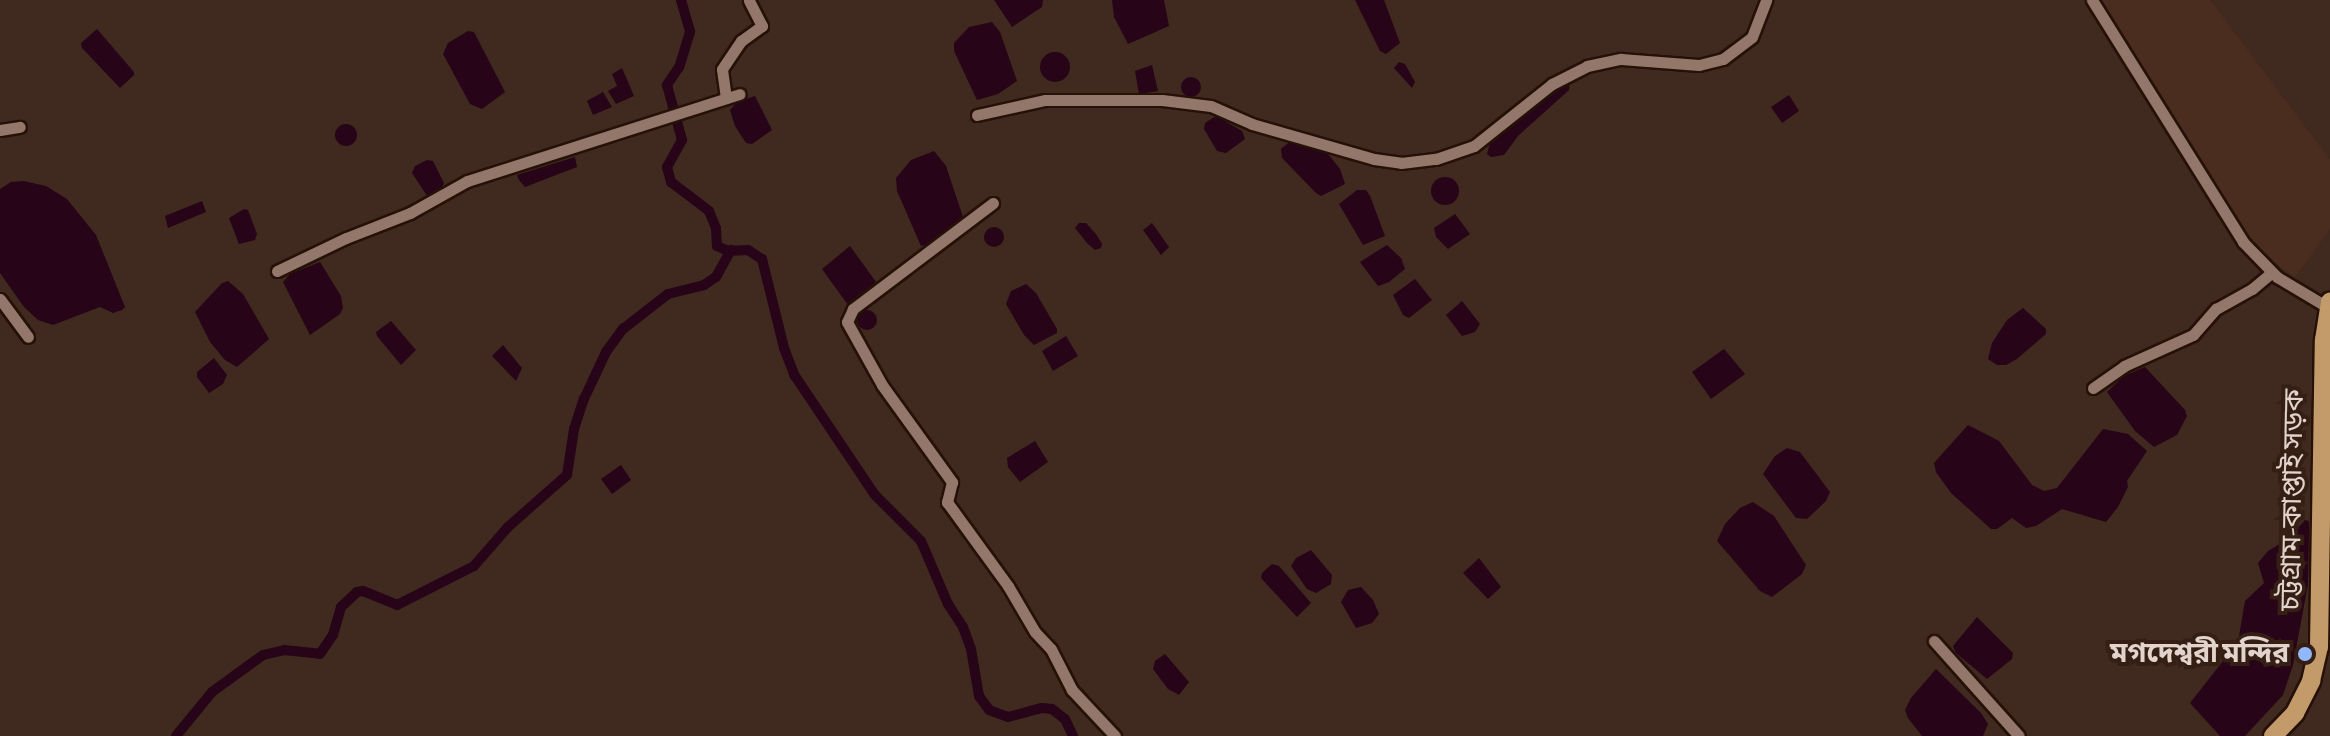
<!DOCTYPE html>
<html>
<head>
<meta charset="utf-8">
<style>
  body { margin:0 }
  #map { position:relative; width:2330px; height:736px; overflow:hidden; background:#40291e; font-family:"Alegreya Sans","Noto Sans Bengali",sans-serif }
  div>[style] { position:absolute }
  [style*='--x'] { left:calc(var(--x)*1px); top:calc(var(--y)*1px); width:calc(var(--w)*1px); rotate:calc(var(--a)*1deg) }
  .built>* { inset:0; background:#4b2d1f }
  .water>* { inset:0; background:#270418 }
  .round { border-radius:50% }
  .canal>* { height:10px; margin:-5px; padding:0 5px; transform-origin:5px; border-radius:5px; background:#270418 }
  .roads { filter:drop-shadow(2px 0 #261107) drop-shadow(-2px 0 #261107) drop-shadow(0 2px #261107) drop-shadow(0 -2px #261107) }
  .minor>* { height:11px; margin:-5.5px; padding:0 5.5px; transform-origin:5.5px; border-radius:5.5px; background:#92776a }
  .primary>* { height:18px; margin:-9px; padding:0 9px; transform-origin:9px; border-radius:9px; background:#c39a69 }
  .dots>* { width:22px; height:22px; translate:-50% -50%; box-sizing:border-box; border:4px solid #351f15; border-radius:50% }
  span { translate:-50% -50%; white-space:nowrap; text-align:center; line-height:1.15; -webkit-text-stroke:8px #351f15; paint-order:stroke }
  .street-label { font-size:28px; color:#e2d3cc }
  .poi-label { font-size:28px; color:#e2d3cc; font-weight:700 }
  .right { translate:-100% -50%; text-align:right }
</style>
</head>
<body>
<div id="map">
  <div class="built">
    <div style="clip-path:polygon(2100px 0,2210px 0,2330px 160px,2330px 229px,2295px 277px,2253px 247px)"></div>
  </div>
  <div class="water">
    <div style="clip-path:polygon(994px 0,1043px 0,1042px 7px,1012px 27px)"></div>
    <div style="clip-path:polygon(1112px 0,1164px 0,1169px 26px,1128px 44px,1114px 17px)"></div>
    <div style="clip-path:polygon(1355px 0,1384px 0,1400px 43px,1386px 54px,1380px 51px)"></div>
    <div style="clip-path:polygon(992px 22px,1000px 32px,1017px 81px,998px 94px,977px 100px,954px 51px,954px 43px,969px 27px)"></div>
    <div style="clip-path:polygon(97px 29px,134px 72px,134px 75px,120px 88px,82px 48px,81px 43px)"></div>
    <div style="clip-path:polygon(468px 31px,474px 32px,505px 92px,482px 109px,470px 104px,443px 54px,448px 43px)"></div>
    <div class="round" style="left:1040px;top:52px;width:30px;height:30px"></div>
    <div style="clip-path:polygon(1399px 62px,1405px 64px,1415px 82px,1412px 88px,1394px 68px)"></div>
    <div style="clip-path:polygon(1152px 65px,1158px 91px,1139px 94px,1135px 71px)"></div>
    <div style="clip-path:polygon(622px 68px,634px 96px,616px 104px,608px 91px,617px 86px,612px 74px)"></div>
    <div class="round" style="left:1181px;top:77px;width:20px;height:20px"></div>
    <div style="clip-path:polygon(1570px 81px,1569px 90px,1518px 136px,1504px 155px,1491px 157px,1487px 154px,1490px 143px,1497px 137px)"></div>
    <div style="clip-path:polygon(603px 92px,612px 107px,593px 115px,587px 101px)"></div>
    <div style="clip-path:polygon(1789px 95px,1799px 111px,1782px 123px,1771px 107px)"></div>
    <div style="clip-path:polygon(755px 96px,772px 130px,752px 144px,746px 143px,735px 126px,730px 110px,737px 102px)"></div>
    <div style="clip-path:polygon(1216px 116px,1242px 131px,1245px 139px,1226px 153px,1217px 151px,1204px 129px,1205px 123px)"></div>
    <div class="round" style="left:335px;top:124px;width:22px;height:22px"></div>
    <div style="clip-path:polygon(1292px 140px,1328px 154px,1340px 169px,1345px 184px,1321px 196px,1316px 193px,1282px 158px,1281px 149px)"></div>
    <div style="clip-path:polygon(934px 151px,946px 166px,963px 217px,962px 224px,935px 243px,921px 246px,897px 191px,896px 178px,911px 160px)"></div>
    <div style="clip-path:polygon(575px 157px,577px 167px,525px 187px,519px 180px,517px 175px)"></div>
    <div style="clip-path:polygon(427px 160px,433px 161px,444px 183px,441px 189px,427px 196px,412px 173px,415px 166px)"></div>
    <div class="round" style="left:1431px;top:177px;width:28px;height:28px"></div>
    <div style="clip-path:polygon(23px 181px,46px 186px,67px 199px,96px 235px,125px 307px,122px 310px,113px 313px,100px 307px,53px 325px,38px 320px,24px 307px,0 273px,0 189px,11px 182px)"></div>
    <div style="clip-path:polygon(1357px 190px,1366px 190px,1370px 196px,1385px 236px,1363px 245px,1339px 204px)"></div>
    <div style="clip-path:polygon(202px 201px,206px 212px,168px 228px,165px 216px)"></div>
    <div style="clip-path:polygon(244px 209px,248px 210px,257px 234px,255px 240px,239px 244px,229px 218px)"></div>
    <div style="clip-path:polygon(1455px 214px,1470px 234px,1448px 249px,1436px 237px,1434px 228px)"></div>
    <div style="clip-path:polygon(1079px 223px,1086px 223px,1096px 234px,1102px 244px,1101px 248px,1095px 250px,1087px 243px,1075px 228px)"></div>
    <div style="clip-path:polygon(1152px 223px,1169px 247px,1161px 255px,1143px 230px)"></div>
    <div class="round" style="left:984px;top:227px;width:20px;height:20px"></div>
    <div style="clip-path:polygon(1387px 245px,1401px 258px,1405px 269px,1389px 282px,1378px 286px,1360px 262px)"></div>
    <div style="clip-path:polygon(850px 246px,876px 282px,848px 305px,822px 269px)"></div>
    <div style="clip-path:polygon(320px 262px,341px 296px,343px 308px,340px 314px,310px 335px,283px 282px,290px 274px)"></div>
    <div style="clip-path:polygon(1415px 279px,1432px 300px,1409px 318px,1403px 315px,1393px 295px)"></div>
    <div style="clip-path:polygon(228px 281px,243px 294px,269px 339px,237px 367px,225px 360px,210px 342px,195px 312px,222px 283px)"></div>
    <div style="clip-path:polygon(1026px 284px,1036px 293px,1057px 329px,1057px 333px,1034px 345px,1024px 335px,1006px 304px,1011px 291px)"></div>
    <div style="clip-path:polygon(1462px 301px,1480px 324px,1475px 332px,1462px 336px,1446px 315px)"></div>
    <div style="clip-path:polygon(2023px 308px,2046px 329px,2046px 334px,2017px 359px,2006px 365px,1997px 365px,1988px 359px,1992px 343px,2007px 320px)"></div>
    <div class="round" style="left:857px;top:310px;width:20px;height:20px"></div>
    <div style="clip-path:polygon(391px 321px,416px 350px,401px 365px,377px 336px,376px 332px)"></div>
    <div style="clip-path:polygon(1066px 336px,1078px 356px,1053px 371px,1042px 351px)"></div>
    <div style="clip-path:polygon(503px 345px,522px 368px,516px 381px,492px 356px)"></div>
    <div style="clip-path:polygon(1724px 349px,1745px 374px,1711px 399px,1692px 372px)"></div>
    <div style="clip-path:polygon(214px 358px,227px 375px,223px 384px,209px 393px,197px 377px,197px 372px)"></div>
    <div style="clip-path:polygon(2145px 367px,2185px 410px,2187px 416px,2177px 435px,2154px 447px,2135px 431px,2107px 392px,2124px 376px)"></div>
    <div style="clip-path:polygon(1968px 425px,1999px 441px,2032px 485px,2044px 491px,2057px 488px,2103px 429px,2128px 434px,2147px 451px,2127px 481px,2128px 487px,2118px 507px,2106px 522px,2062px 509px,2036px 526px,2026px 528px,2012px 518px,1997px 529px,1991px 529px,1951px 493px,1936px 472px,1934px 463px)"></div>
    <div style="clip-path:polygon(1035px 441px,1048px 462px,1020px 482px,1008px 467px,1007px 458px)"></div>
    <div style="clip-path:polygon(1787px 448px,1800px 452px,1830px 492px,1826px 501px,1807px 519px,1796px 518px,1763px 474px,1775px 456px)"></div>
    <div style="clip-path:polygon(621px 465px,631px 480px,612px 494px,601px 479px)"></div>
    <div style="clip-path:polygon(1753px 502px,1774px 516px,1806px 565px,1802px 574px,1772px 597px,1760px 591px,1717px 541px,1725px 524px,1740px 508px)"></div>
    <div style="clip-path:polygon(2305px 520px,2309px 521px,2309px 530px,2308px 584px,2293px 665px,2283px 695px,2245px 736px,2220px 736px,2190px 703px,2238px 642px,2245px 601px,2264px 583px,2258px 563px,2268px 551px,2288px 539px)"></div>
    <div style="clip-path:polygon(1311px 550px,1332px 575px,1331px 584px,1316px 593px,1307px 589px,1291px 566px,1296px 558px)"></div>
    <div style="clip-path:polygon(1479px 558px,1501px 587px,1488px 599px,1463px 573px)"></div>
    <div style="clip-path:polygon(1272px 564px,1279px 566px,1311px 603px,1297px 617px,1261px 578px,1262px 573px)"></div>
    <div style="clip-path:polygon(1361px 587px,1373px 600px,1379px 614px,1372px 623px,1356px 628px,1341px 602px,1348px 590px)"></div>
    <div style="clip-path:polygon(1977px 617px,2013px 653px,2012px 659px,1987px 679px,1956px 653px,1953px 646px)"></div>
    <div style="clip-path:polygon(1165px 654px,1189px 682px,1179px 695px,1168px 689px,1153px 669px,1155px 661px)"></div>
    <div style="clip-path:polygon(1936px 669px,1981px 713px,1988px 724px,1983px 736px,1922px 736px,1908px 718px,1905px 710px,1911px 698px)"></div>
  </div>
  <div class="canal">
    <div style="--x:681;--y:0;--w:33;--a:74"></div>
    <div style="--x:690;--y:32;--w:37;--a:107"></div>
    <div style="--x:679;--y:67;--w:22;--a:124"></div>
    <div style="--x:667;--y:85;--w:57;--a:74.7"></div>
    <div style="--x:682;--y:140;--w:31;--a:119"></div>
    <div style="--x:667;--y:167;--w:16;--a:75"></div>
    <div style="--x:671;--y:182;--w:48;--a:37.3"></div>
    <div style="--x:709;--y:211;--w:18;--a:68"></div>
    <div style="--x:716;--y:228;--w:18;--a:87"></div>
    <div style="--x:717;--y:246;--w:12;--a:24"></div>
    <div style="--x:728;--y:251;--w:20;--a:-3"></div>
    <div style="--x:748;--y:250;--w:17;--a:33"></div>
    <div style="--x:762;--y:259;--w:92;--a:76.1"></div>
    <div style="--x:784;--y:348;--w:30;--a:69"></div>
    <div style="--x:795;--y:376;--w:143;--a:56.1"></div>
    <div style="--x:875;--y:495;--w:65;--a:45"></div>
    <div style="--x:921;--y:541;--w:69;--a:66.8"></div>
    <div style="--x:948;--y:604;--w:27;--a:57"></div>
    <div style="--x:963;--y:627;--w:23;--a:70"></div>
    <div style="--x:971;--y:649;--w:48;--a:80.3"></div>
    <div style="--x:979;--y:696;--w:17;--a:54"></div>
    <div style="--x:989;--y:710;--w:20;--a:20"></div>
    <div style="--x:1008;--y:717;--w:35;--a:-15"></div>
    <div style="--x:1042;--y:708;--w:10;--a:6"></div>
    <div style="--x:1052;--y:709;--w:16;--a:38"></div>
    <div style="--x:1065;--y:719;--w:19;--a:65"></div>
    <div style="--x:176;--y:736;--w:57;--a:-50.7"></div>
    <div style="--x:212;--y:692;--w:63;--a:-36"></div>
    <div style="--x:263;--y:655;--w:22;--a:-13"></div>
    <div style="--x:284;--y:650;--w:36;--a:6"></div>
    <div style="--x:320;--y:654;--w:23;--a:-56"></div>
    <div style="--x:333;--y:635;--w:29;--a:-74"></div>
    <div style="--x:341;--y:607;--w:22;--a:-43"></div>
    <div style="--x:357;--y:592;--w:6;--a:-9"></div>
    <div style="--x:363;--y:591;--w:37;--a:22"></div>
    <div style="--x:397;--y:605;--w:86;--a:-26.9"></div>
    <div style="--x:474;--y:566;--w:52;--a:-48.9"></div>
    <div style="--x:508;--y:527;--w:79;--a:-41.4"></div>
    <div style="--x:567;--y:475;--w:47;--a:-81.3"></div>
    <div style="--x:574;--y:429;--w:32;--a:-72"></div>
    <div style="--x:584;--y:399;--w:52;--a:-64.9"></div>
    <div style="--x:606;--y:352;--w:29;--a:-54"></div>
    <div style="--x:623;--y:329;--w:57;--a:-37.9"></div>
    <div style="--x:668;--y:294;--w:37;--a:-14"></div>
    <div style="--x:704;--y:285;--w:14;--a:-34"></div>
    <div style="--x:716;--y:277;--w:31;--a:-61"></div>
  </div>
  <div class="roads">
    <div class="minor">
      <div style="--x:2092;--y:0;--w:285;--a:58"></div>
      <div style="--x:2243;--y:242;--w:49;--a:45.8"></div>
      <div style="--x:2277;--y:277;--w:61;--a:30.8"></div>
      <div style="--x:726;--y:98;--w:29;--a:-98"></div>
      <div style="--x:722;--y:69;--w:34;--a:-56"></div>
      <div style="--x:741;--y:41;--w:26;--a:-36"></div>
      <div style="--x:762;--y:26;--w:29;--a:-117"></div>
      <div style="--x:977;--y:115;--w:70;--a:-12.4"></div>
      <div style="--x:1045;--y:100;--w:117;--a:0"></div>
      <div style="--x:1162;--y:100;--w:49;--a:7"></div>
      <div style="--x:1211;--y:106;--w:45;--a:23.7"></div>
      <div style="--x:1252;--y:124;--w:127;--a:16"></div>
      <div style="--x:1374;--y:159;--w:27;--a:8"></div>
      <div style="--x:1401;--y:163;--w:35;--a:-7"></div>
      <div style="--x:1436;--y:159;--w:40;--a:-18.9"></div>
      <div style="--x:1474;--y:146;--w:100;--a:-38.5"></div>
      <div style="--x:1552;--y:84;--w:39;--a:-27"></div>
      <div style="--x:1587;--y:66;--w:35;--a:-12"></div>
      <div style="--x:1621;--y:59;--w:78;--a:4.4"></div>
      <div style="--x:1699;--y:65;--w:25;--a:-14"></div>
      <div style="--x:1723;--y:59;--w:36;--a:-37"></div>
      <div style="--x:1752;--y:37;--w:40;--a:-69"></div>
      <div style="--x:0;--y:130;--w:20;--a:-9"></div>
      <div style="--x:993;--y:203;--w:176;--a:142.9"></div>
      <div style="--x:853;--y:309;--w:14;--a:115"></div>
      <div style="--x:847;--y:322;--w:72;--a:60.9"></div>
      <div style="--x:882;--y:385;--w:120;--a:54.2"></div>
      <div style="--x:952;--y:482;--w:21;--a:104"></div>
      <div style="--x:947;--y:502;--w:104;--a:54"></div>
      <div style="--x:1008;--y:586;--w:53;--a:59.6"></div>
      <div style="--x:1035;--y:632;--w:23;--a:47"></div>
      <div style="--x:1051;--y:649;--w:46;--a:62.9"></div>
      <div style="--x:1072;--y:690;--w:63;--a:46.9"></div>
      <div style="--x:277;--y:271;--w:76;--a:-25.6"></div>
      <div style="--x:346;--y:238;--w:69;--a:-21.3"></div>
      <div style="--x:410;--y:213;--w:65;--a:-29.3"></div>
      <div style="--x:467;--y:181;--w:286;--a:-17.7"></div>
      <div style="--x:0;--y:299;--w:47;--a:53.6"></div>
      <div style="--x:2093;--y:388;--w:38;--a:-35"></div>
      <div style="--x:2124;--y:366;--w:76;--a:-24.2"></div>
      <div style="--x:2193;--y:335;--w:35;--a:-49"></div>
      <div style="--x:2216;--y:309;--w:41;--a:-29.1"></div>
      <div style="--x:2252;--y:289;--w:26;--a:-40"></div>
      <div style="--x:1934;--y:641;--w:127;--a:48.2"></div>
    </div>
    <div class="primary">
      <div style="--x:2273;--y:736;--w:32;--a:-46"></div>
      <div style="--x:2295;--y:713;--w:36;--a:-63"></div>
      <div style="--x:2311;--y:681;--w:35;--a:-77"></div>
      <div style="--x:2319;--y:647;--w:307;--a:-89.1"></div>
      <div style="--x:2324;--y:340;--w:39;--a:-81"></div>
    </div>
  </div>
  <div class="dots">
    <div style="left:2305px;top:654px;background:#91b8fd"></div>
  </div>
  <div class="street-label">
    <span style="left:2293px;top:500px;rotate:-89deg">চট্টগ্রাম-কাপ্তাই সড়ক</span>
  </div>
  <div class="poi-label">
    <span class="right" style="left:2289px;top:654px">মগদেশ্বরী মন্দির</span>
  </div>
</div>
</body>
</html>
